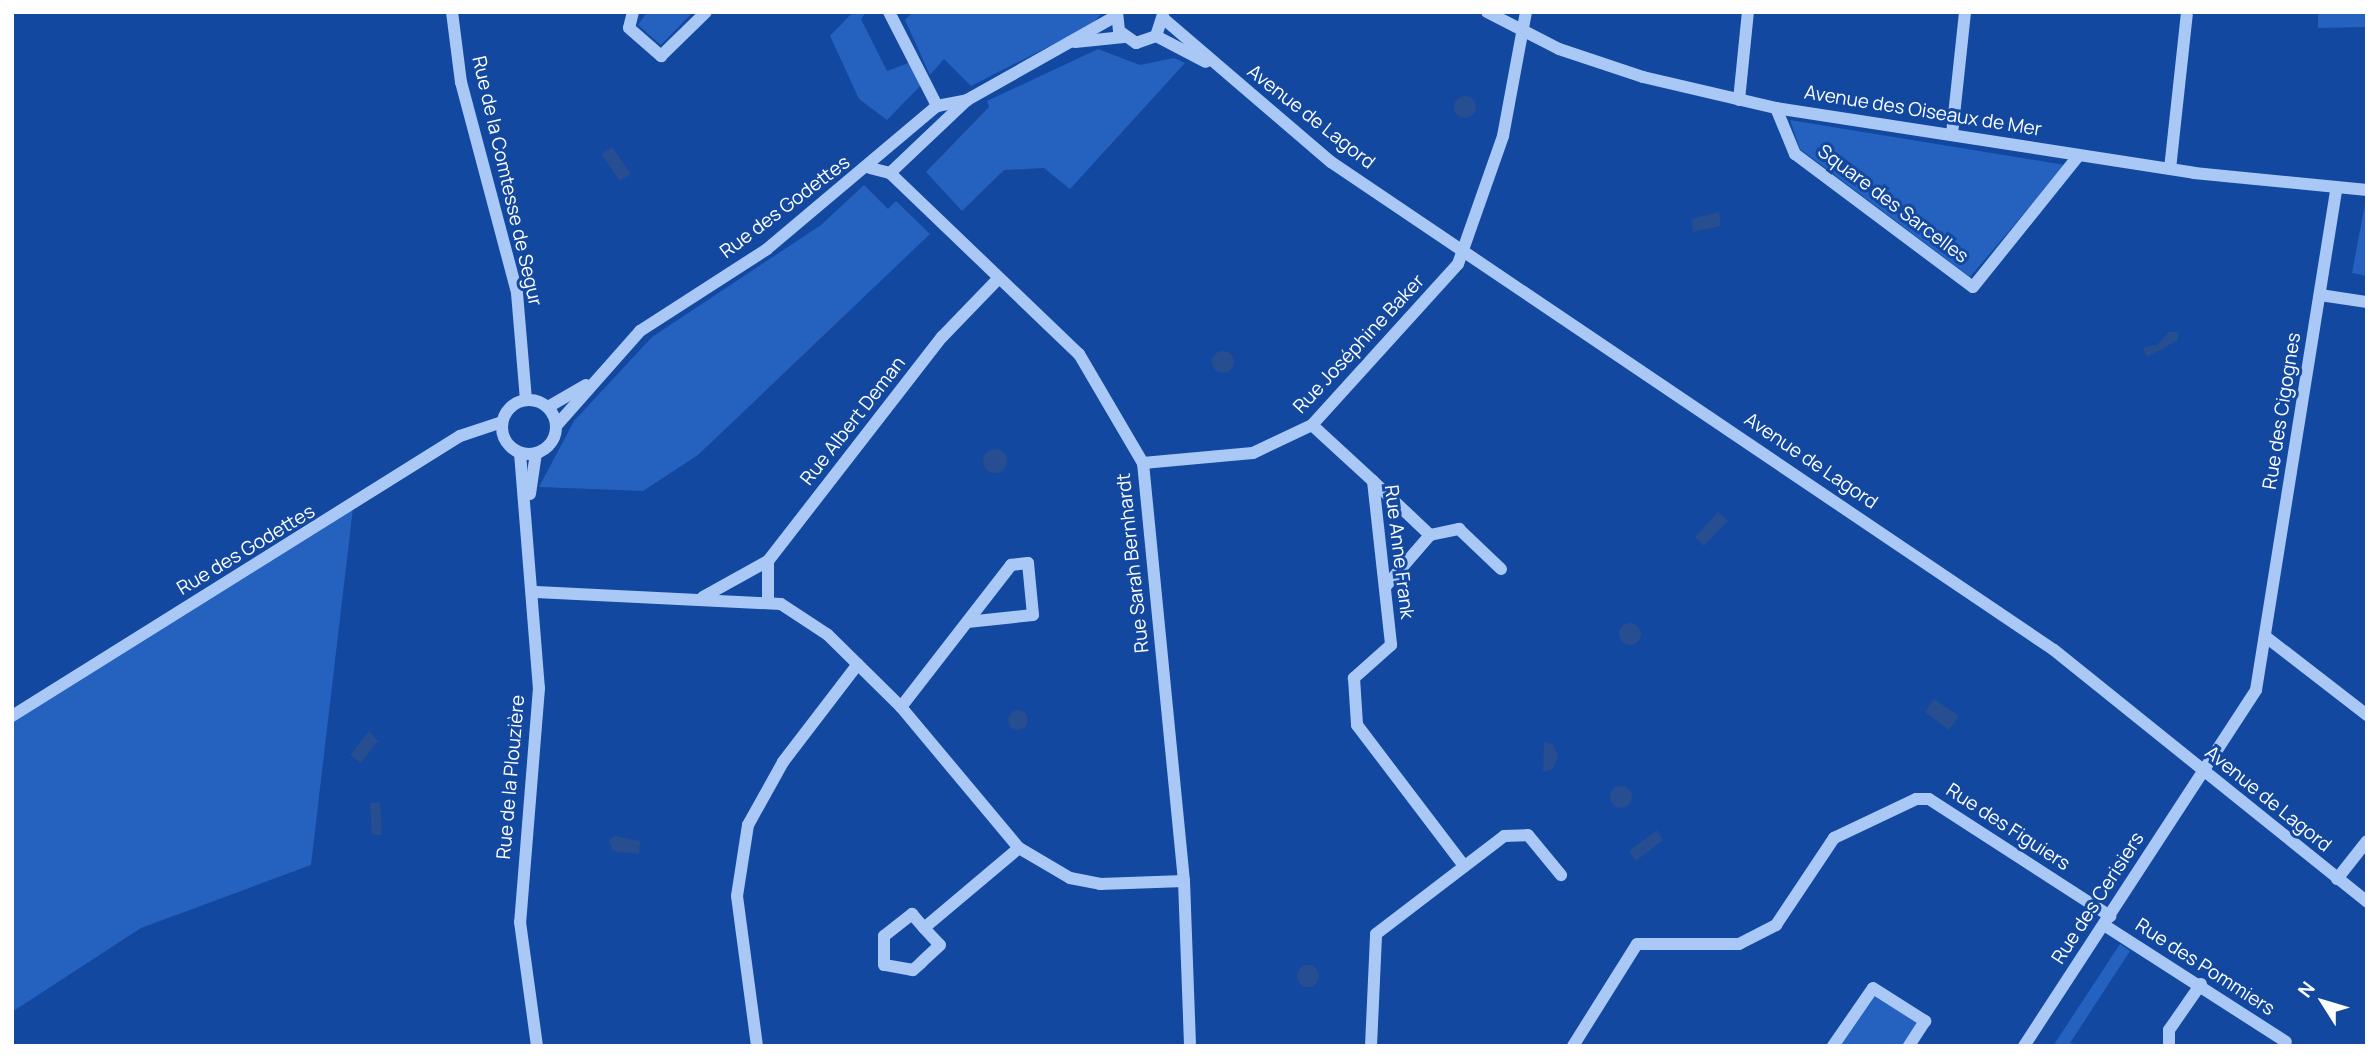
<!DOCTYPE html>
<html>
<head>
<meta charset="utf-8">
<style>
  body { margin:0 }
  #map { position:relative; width:2379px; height:1058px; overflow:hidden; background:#1248a0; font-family:Manrope,sans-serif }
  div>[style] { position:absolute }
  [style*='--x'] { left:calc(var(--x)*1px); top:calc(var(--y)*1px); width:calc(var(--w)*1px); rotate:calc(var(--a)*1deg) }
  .green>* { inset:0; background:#2561be }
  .water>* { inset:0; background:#274e90 }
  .round { border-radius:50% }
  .minor>* { height:12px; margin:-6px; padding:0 6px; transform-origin:6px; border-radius:6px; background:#aac8f5 }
  .minor>.ring { margin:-6px; padding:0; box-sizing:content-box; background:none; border:12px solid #aac8f5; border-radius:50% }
  span { translate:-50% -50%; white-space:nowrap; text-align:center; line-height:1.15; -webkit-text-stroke:6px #1248a0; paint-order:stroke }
  .street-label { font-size:19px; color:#fff }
  .frame { position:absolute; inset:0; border:14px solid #fff; pointer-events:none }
  .north { position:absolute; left:2288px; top:967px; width:70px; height:70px; -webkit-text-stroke:5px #1248a0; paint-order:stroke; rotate:307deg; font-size:19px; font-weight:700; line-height:28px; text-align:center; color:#fff }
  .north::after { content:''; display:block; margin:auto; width:24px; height:32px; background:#fff; clip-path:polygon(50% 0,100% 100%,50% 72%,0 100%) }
</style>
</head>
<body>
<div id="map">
  <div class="green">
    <div style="clip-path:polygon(647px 12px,693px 12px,661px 45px,638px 25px)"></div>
    <div style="clip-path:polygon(853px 12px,866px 12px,861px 19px,887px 71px,911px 62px,922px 84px,887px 120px,859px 99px,830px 36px)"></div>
    <div style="clip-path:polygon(913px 12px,1103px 12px,1091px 25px,971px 86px,944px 59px,930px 75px,905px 20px)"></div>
    <div style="clip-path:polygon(2290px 12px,2367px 12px,2367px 27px,2318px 28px,2318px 14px)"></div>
    <div style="clip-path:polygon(1098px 49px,1140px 65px,1174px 58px,1185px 63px,1070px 189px,1044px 168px,1004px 170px,962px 211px,926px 172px,989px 107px,987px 101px)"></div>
    <div style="clip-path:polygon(1790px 120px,2065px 165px,1970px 277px,1800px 149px)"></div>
    <div style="clip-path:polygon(864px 185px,888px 209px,896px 201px,930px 234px,698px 455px,643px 491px,539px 487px,574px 421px,652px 337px,821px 225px)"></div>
    <div style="clip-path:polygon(2365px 204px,2367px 204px,2367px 276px,2352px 273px)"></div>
    <div style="clip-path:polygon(353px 508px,311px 865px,141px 928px,12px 1012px,12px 713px)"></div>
    <div style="clip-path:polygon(2120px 944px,2130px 951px,2070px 1043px,2093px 1046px,2053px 1046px)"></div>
    <div style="clip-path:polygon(1873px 988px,1925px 1021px,1909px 1046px,1833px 1046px)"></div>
  </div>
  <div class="water">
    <div class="round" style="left:1454px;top:96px;width:22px;height:22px"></div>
    <div style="clip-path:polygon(612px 147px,631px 174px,620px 181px,601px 154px)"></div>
    <div style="clip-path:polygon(1719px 212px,1721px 226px,1693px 232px,1691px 219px)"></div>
    <div style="clip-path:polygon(2169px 332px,2178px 332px,2178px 340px,2147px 357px,2143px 347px,2157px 345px)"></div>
    <div class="round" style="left:1212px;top:351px;width:22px;height:22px"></div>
    <div class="round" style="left:983px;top:449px;width:24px;height:24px"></div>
    <div style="clip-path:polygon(1718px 512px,1728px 521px,1704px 546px,1695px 537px)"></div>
    <div class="round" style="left:1619px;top:623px;width:22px;height:22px"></div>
    <div style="clip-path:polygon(1934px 699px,1959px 716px,1949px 730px,1925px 712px)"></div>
    <div class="round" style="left:1008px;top:710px;width:20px;height:20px"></div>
    <div style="clip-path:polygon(369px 731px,378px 741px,361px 763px,350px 755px)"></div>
    <div style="clip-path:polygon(1544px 742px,1553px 744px,1558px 757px,1553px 769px,1543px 772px)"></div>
    <div class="round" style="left:1610px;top:786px;width:22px;height:22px"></div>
    <div style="clip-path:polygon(370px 803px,380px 803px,382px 835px,372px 835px)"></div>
    <div style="clip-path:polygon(1657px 830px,1663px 840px,1636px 861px,1629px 851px)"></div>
    <div style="clip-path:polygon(615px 836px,640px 841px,639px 854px,612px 851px,609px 840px)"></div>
    <div class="round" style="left:1297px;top:965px;width:22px;height:22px"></div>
  </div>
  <div class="minor">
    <div style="--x:452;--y:12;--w:71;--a:82.7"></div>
    <div style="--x:461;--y:82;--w:218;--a:75.1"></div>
    <div style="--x:517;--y:293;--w:107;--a:85.2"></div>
    <div style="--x:633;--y:12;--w:16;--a:104"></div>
    <div style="--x:629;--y:28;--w:43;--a:41.2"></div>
    <div style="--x:661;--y:56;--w:63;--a:-44.4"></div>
    <div style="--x:889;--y:12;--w:106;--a:62.9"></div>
    <div style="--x:1117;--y:12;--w:19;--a:84"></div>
    <div style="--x:1119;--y:31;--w:21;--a:35"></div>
    <div style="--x:1136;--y:43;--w:21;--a:-19"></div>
    <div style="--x:1156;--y:36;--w:23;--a:-72"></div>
    <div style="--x:1487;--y:12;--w:81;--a:27.2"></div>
    <div style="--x:1559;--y:49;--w:89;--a:18.4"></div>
    <div style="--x:1643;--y:77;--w:137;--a:13.1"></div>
    <div style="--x:1776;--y:108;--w:423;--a:8.8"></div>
    <div style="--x:2194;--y:173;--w:174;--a:5.6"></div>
    <div style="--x:1164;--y:19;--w:220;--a:40.6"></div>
    <div style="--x:1331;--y:162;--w:872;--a:34.02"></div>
    <div style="--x:2054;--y:650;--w:402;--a:38.8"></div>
    <div style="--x:1156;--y:36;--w:56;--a:27.5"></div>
    <div style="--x:1075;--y:42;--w:49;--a:-5.8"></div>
    <div style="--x:1739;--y:100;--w:88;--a:-84.2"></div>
    <div style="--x:1776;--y:108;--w:50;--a:67.6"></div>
    <div style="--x:1795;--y:154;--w:222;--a:36.8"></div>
    <div style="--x:1973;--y:287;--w:169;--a:-51.2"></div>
    <div style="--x:1952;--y:134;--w:123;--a:-83.9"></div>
    <div style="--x:870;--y:168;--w:21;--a:14"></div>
    <div style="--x:890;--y:173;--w:106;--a:-43.5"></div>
    <div style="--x:967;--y:100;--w:171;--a:-29.4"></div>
    <div style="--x:2170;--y:169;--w:158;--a:-83.8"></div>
    <div style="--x:890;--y:173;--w:262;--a:43.8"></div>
    <div style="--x:1079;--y:354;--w:126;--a:59.6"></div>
    <div style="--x:1143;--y:463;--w:420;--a:84.4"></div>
    <div style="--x:1184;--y:881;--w:165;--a:87.9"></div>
    <div style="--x:2320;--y:295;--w:48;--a:8.5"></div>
    <div class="ring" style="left:502px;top:400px;width:42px;height:42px"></div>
    <div style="--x:548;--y:407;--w:44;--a:-30.1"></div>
    <div style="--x:1312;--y:425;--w:83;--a:42.6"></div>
    <div style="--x:1373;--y:481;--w:165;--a:83.7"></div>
    <div style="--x:1391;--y:645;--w:50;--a:138.3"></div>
    <div style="--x:1354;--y:678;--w:47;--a:86.3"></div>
    <div style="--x:1357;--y:725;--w:177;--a:52.8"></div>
    <div style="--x:556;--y:426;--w:127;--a:-48.5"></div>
    <div style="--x:640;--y:331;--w:151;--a:-32.8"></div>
    <div style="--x:767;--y:249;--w:222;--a:-40.1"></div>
    <div style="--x:937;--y:106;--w:31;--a:-11"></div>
    <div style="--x:520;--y:453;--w:236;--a:85.4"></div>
    <div style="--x:539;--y:688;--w:235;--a:94.6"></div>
    <div style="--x:520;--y:922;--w:125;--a:82.2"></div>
    <div style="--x:1143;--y:463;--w:110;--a:-5.2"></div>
    <div style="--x:1253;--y:453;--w:65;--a:-25.4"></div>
    <div style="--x:1312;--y:425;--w:217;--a:-47.8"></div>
    <div style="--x:1458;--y:264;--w:136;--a:-70.6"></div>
    <div style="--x:1503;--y:136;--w:126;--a:-79.5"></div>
    <div style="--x:1373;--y:481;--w:79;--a:43.5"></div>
    <div style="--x:1430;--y:535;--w:30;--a:-12"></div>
    <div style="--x:1459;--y:529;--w:58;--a:43.6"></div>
    <div style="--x:530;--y:494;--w:41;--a:-81.7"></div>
    <div style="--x:1385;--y:587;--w:69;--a:-49.1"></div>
    <div style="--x:536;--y:592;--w:245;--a:2.8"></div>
    <div style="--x:781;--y:604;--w:56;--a:33.4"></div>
    <div style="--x:828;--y:635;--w:103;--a:44.6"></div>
    <div style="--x:901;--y:707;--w:184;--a:50.1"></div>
    <div style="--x:1019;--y:848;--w:59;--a:30.5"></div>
    <div style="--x:1070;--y:878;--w:31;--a:11"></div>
    <div style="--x:1100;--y:884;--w:84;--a:-2"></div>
    <div style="--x:703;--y:597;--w:74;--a:-29"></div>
    <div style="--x:768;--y:601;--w:40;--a:-90"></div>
    <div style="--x:768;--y:561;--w:284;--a:-52.2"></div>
    <div style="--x:942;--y:337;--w:82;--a:-46"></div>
    <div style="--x:2266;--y:637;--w:128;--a:37.7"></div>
    <div style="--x:901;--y:707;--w:180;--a:-52.2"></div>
    <div style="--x:1011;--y:565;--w:17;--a:-7"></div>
    <div style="--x:1028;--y:563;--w:52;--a:84.5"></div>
    <div style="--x:1033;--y:615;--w:66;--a:173.9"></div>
    <div style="--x:12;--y:716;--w:528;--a:-32.01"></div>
    <div style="--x:460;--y:436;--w:44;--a:-18.4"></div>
    <div style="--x:2337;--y:879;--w:48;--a:-51.7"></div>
    <div style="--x:2104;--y:925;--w:216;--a:32.7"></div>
    <div style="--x:924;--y:928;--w:23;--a:47"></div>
    <div style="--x:940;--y:945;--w:26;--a:137"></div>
    <div style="--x:921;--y:963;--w:11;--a:139"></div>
    <div style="--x:913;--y:970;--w:29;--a:-170"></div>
    <div style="--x:884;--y:965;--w:29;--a:-90"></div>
    <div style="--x:884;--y:936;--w:36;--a:-38"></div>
    <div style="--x:912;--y:914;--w:18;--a:49"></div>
    <div style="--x:924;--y:928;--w:124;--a:-40.1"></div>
    <div style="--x:757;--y:1046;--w:151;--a:-97.6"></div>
    <div style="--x:737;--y:896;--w:72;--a:-81.2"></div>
    <div style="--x:748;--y:825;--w:72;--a:-60.9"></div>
    <div style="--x:783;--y:762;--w:123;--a:-52.6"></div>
    <div style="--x:1371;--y:1046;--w:112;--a:-87.4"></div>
    <div style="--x:1376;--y:934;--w:161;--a:-37.4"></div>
    <div style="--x:1504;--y:836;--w:24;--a:-2"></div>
    <div style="--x:1528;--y:835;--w:52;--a:50.5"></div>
    <div style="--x:1573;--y:1046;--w:120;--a:-57.9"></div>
    <div style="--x:1637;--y:944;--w:102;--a:0"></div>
    <div style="--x:1739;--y:944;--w:42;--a:-27.2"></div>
    <div style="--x:1776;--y:925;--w:105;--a:-56.3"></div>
    <div style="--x:1834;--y:838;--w:91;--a:-25.4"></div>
    <div style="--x:1916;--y:799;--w:13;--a:0"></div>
    <div style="--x:1929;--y:799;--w:216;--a:32.9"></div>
    <div style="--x:1833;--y:1046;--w:70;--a:-55.4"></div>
    <div style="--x:1873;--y:988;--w:62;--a:32.4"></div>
    <div style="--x:1925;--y:1021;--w:30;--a:123"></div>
    <div style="--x:2024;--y:1046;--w:425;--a:-56.9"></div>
    <div style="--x:2256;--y:690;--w:505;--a:-80.89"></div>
    <div style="--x:2169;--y:1046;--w:16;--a:-90"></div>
    <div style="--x:2169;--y:1030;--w:56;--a:-55.2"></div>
  </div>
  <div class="street-label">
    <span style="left:1923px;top:111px;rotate:9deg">Avenue des Oiseaux de Mer</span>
    <span style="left:1311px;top:117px;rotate:38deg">Avenue de Lagord</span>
    <span style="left:507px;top:181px;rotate:77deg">Rue de la Comtesse de Segur</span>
    <span style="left:1893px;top:204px;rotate:37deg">Square des Sarcelles</span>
    <span style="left:785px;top:207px;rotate:-37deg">Rue des Godettes</span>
    <span style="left:1359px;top:344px;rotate:-47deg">Rue Joséphine Baker</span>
    <span style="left:2282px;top:411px;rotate:-81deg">Rue des Cigognes</span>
    <span style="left:853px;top:421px;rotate:-52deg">Rue Albert Deman</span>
    <span style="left:1811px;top:461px;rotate:34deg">Avenue de Lagord</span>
    <span style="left:246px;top:550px;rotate:-31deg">Rue des Godettes</span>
    <span style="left:1399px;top:552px;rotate:83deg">Rue Anne Frank</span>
    <span style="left:1133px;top:563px;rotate:-96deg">Rue Sarah Bernhardt</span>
    <span style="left:511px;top:777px;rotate:-85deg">Rue de la Plouzière</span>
    <span style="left:2268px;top:799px;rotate:39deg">Avenue de Lagord</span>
    <span style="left:2008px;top:827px;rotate:33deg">Rue des Figuiers</span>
    <span style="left:2098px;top:898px;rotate:-57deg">Rue des Cerisiers</span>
    <span style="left:2205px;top:967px;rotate:33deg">Rue des Pommiers</span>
  </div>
  <div class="frame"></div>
  <div class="north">N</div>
</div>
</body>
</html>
